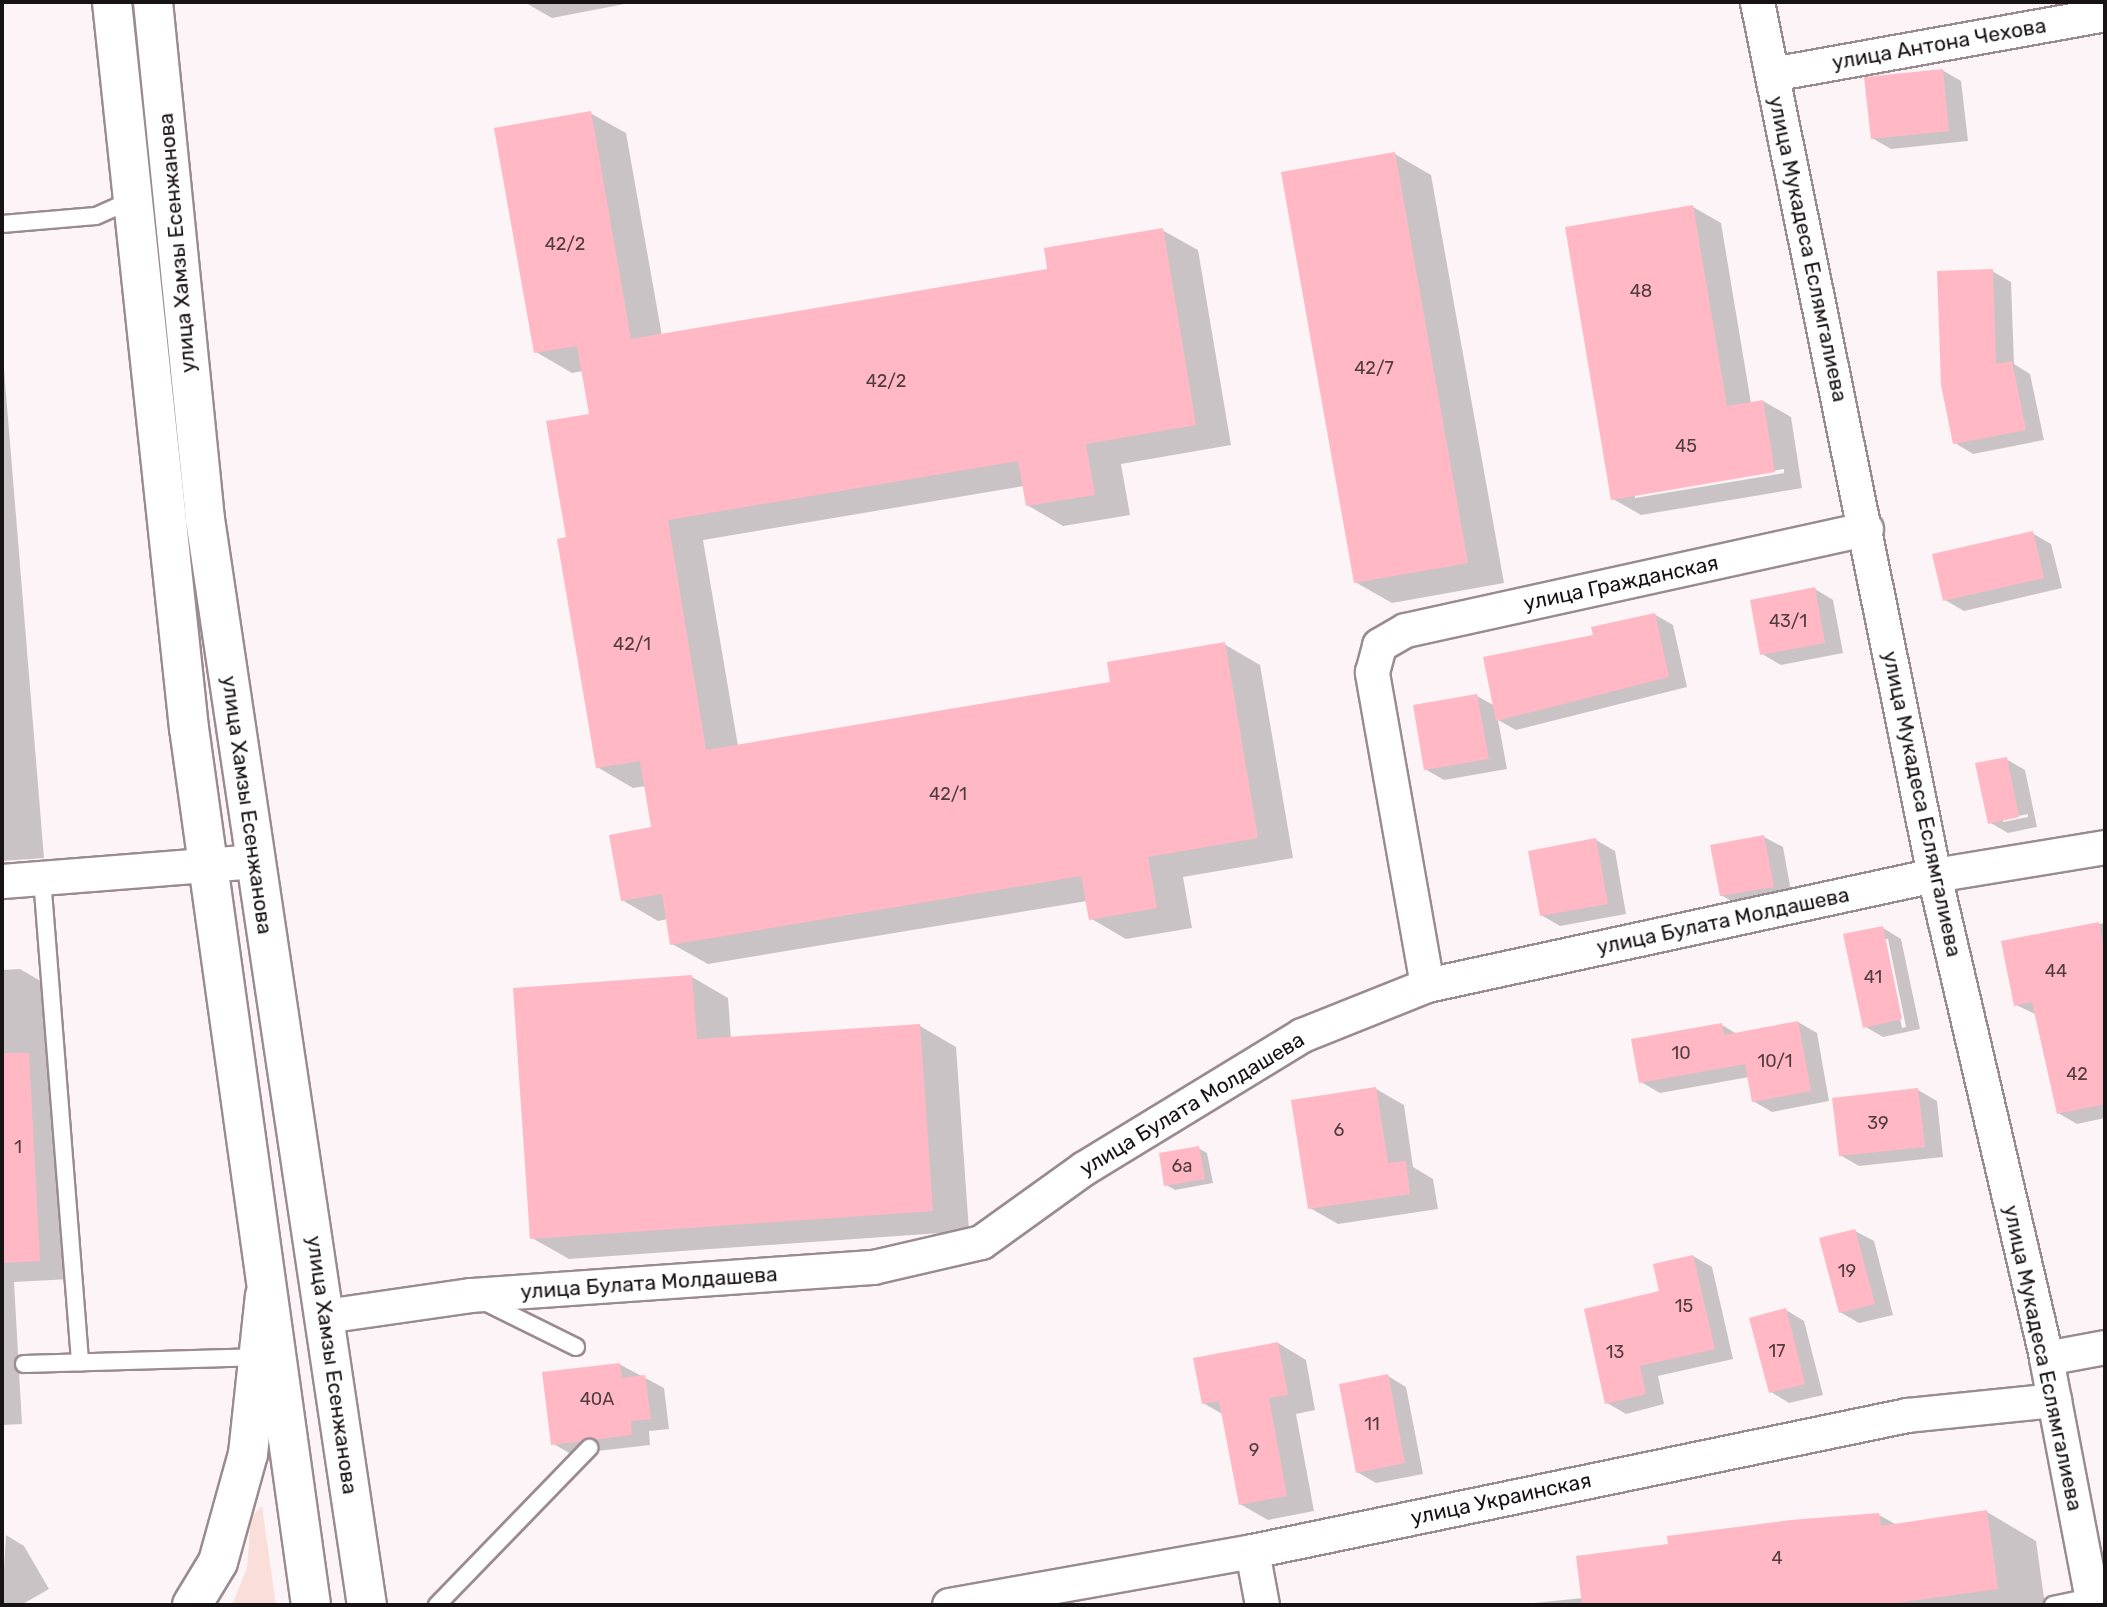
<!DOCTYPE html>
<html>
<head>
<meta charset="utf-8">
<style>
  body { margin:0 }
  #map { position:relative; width:2107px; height:1607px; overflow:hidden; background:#fdf4f8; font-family:Rubik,sans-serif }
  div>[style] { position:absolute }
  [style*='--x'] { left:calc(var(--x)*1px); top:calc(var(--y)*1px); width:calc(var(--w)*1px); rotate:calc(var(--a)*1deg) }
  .green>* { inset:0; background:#fadeda }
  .shadow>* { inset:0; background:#0003 }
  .building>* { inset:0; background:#ffb8c4 }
  .roads { filter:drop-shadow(2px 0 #9a8b92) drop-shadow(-2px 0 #9a8b92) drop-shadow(0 2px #9a8b92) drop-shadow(0 -2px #9a8b92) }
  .service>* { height:16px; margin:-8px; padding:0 8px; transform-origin:8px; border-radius:8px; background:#fff }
  .minor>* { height:33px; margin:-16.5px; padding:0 16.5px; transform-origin:16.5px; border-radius:16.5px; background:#fff }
  .secondary>* { height:38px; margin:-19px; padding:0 19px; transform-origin:19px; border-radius:19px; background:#fff }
  .primary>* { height:38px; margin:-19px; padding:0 19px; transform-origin:19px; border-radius:19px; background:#fff }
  span { translate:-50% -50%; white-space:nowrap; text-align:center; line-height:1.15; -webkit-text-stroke:6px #fff; paint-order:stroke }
  .number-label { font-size:18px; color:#513c40 }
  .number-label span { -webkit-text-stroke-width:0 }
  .street-label { font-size:21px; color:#171214 }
  .frame { position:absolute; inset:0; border:4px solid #171214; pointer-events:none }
</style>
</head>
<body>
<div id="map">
  <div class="green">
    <div style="clip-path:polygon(262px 1506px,276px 1605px,232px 1605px,247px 1568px,251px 1517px)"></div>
  </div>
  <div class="shadow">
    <div style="clip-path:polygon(524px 2px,635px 2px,552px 18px)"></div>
    <div style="clip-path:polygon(1942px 70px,1961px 81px,1968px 141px,1891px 149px,1872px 138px)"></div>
    <div style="clip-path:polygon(590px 113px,626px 133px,662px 336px,1049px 271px,1162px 230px,1198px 250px,1231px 445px,1121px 464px,1130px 515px,1063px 526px,1027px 505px,1024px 486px,703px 540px,738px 746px,1112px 683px,1224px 644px,1260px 665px,1293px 858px,1183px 877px,1192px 928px,1126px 939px,1090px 918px,1087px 901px,708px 964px,672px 944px,668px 919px,658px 921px,622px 900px,653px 828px,646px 786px,633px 788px,597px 767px,568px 539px,591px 415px,583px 371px,572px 373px,536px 352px)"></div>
    <div style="clip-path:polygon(1395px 154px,1431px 175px,1504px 583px,1392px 603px,1355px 582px)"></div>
    <div style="clip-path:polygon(evenodd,1693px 207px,1721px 223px,1751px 403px,1763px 401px,1791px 417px,1802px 488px,1641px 515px,1613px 499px,1693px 207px,1784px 469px,1784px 473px,1635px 498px,1635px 495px,1784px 469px)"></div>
    <div style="clip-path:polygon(1992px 271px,2011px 282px,2014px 364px,2030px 374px,2044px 440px,1973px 454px,1955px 443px)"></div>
    <div style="clip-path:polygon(2px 345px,44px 858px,2px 861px)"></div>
    <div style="clip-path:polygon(2032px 533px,2051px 544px,2062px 588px,1964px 611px,1945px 600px)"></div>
    <div style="clip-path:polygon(1815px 589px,1833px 600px,1843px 653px,1781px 665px,1762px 654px)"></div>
    <div style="clip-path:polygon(1654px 614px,1673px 625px,1687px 687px,1516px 730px,1498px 720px,1507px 769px,1444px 780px,1425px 769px,1477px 696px,1495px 706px,1595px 637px)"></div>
    <div style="clip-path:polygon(evenodd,2006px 759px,2025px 770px,2037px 827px,2008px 833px,1989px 822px,2006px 759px,2028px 814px,2028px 817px,2003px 822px,2003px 819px,2028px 814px)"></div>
    <div style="clip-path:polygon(1764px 837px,1783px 847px,1792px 897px,1740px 906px,1721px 895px)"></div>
    <div style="clip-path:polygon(1596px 840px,1615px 851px,1626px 914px,1560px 926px,1541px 915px)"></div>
    <div style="clip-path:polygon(2105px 923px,2105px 1118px,2077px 1124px,2058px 1113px,2037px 1015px,2016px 1005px,2003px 943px)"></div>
    <div style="clip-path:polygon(evenodd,1883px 928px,1901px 939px,1920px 1029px,1883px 1037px,1864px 1026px,1883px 928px,1884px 939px,1888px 939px,1906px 1027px,1902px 1028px,1884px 939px)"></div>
    <div style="clip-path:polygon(20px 969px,51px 987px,71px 1279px,14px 1282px,22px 1424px,2px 1425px,2px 970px)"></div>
    <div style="clip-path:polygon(692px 977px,728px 998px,731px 1039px,920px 1026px,956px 1047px,969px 1231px,569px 1259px,532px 1238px)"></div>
    <div style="clip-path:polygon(1798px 1022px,1817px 1033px,1829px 1101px,1772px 1112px,1753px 1101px,1749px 1077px,1660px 1093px,1641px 1082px,1722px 1025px,1737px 1034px)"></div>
    <div style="clip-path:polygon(1376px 1089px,1404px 1105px,1413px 1167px,1433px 1179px,1438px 1209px,1338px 1224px,1310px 1208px)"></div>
    <div style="clip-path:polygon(1918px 1090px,1937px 1101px,1943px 1157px,1859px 1166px,1840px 1155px)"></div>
    <div style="clip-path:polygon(1198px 1148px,1207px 1153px,1213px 1183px,1175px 1190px,1166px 1185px)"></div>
    <div style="clip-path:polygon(1855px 1231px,1874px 1241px,1893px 1315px,1859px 1323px,1840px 1312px)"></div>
    <div style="clip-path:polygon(1693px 1256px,1712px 1267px,1733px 1359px,1658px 1376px,1664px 1404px,1626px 1414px,1607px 1403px,1661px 1293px)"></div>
    <div style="clip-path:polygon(1786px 1310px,1804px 1321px,1823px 1395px,1789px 1403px,1771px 1392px)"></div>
    <div style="clip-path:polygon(1278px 1343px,1306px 1360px,1315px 1410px,1296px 1414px,1314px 1511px,1268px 1520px,1240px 1504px,1224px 1415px,1203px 1403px)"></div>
    <div style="clip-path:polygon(619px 1364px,664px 1388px,669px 1429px,649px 1431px,650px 1445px,571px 1454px,552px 1443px)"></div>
    <div style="clip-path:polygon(1388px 1376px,1406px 1387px,1423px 1474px,1376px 1483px,1357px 1472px)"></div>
    <div style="clip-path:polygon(1987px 1512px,2036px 1541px,2045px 1605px,1515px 1605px,1583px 1598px,1879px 1515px,1897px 1525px)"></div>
    <div style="clip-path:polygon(6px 1535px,24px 1546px,49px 1589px,21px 1605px,2px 1605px)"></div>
  </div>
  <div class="building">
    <div style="clip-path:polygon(1943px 69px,1949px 131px,1871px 139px,1864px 77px)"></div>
    <div style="clip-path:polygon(591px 111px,631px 339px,1047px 269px,1044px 248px,1163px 228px,1196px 425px,1086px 444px,1095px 495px,1026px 506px,1018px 461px,668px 520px,706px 750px,1110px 682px,1107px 662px,1225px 642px,1258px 838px,1148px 857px,1157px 908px,1089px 920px,1081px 876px,670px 945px,662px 894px,621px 901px,609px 835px,651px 827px,640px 761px,596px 768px,557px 539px,566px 537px,546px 421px,589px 414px,577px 346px,534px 353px,494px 128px)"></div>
    <div style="clip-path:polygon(1395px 152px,1468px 563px,1354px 583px,1281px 172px)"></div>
    <div style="clip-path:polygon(1693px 205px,1727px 406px,1763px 400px,1775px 472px,1611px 500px,1565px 227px)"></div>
    <div style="clip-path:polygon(1993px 269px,1996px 364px,2012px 361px,2026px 430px,1953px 444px,1941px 385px,1937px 271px)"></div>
    <div style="clip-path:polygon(2033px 531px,2044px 578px,1943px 601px,1932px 554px)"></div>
    <div style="clip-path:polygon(1815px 587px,1825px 643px,1760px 655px,1750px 600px)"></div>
    <div style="clip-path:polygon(1655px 613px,1669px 677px,1496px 721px,1483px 657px,1593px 635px,1591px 627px)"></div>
    <div style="clip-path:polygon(1477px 694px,1489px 759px,1424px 770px,1413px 705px)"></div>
    <div style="clip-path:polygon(2007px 757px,2019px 817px,1988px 824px,1975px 763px)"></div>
    <div style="clip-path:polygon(1764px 835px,1774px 887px,1720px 896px,1710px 845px)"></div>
    <div style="clip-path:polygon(1596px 838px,1608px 904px,1540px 916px,1528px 851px)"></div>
    <div style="clip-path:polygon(2099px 922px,2105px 956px,2105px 1104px,2057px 1114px,2032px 1002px,2014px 1006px,2001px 941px)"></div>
    <div style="clip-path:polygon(1883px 926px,1902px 1019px,1863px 1028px,1843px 934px)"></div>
    <div style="clip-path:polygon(692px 975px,697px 1039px,920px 1024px,933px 1211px,530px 1239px,513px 988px)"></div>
    <div style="clip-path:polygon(1798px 1021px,1811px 1091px,1752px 1102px,1745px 1064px,1639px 1083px,1631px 1039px,1722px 1023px,1724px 1035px)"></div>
    <div style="clip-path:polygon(2px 1053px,29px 1053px,40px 1261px,2px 1263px)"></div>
    <div style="clip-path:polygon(1376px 1087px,1388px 1163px,1406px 1161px,1410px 1194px,1308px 1209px,1291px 1100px)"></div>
    <div style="clip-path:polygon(1918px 1088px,1925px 1147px,1839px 1156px,1832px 1098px)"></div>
    <div style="clip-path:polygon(1199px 1146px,1205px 1179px,1164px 1186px,1159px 1153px)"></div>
    <div style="clip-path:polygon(1855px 1229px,1875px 1304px,1839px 1313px,1819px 1238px)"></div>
    <div style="clip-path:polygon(1693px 1255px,1715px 1349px,1640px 1366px,1646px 1394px,1605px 1404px,1584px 1309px,1659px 1291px,1653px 1264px)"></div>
    <div style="clip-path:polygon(1786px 1308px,1805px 1384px,1769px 1393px,1749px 1318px)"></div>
    <div style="clip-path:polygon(1278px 1342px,1288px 1395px,1269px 1398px,1287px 1496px,1239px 1505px,1219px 1401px,1202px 1404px,1193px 1358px)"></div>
    <div style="clip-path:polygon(620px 1363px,622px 1378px,645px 1375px,651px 1419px,631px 1421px,632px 1435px,551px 1445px,542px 1372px)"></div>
    <div style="clip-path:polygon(1388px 1374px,1405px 1463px,1356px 1473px,1339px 1384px)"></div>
    <div style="clip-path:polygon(1987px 1510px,1998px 1589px,1881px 1605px,1582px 1605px,1576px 1556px,1668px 1544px,1667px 1536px,1791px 1520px,1879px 1513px,1881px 1526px)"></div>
  </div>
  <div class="roads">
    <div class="service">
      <div style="--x:2;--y:224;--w:94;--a:-4.9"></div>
      <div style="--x:96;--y:216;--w:42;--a:-24.1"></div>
      <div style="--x:42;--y:878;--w:486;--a:85.5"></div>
      <div style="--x:481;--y:1300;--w:106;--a:26.3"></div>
      <div style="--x:24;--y:1364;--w:230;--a:-1.7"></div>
      <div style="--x:437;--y:1605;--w:219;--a:-45.9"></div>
      <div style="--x:2053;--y:1605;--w:39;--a:-12"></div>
    </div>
    <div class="minor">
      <div style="--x:1757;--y:2;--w:891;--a:78.54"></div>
      <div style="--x:1934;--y:875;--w:496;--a:76.9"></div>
      <div style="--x:2046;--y:1358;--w:251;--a:79.2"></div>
      <div style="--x:1772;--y:74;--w:338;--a:-10.2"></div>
      <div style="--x:2;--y:881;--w:254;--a:-4.5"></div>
      <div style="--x:1427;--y:985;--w:318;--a:-100"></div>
      <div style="--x:1372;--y:672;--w:28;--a:-75"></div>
      <div style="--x:1379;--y:645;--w:30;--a:-30"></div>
      <div style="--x:1405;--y:630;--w:472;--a:-12.4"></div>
      <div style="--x:325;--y:1316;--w:148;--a:-8.2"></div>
      <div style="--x:471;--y:1295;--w:403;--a:-4"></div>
      <div style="--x:873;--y:1267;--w:111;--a:-13"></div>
      <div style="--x:981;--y:1242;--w:127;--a:-35.7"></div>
      <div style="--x:1084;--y:1168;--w:255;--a:-31.4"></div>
      <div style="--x:1302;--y:1035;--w:135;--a:-21.8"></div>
      <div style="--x:1427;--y:985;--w:519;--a:-12.24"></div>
      <div style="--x:1934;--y:875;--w:173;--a:-9.3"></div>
      <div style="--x:2046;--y:1358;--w:60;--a:-10.6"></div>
      <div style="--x:1252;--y:1551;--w:55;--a:79.5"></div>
      <div style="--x:949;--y:1605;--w:308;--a:-10.1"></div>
      <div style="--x:1252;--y:1551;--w:669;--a:-11.73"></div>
      <div style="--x:1907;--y:1415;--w:148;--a:-5.8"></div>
    </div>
    <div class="secondary">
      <div style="--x:192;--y:1605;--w:50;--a:-58.8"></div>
      <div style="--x:218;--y:1562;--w:112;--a:-74.5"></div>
      <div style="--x:248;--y:1454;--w:159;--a:-83.9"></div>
    </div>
    <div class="primary">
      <div style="--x:112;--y:2;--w:730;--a:83.95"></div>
      <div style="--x:189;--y:728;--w:885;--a:82.08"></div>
      <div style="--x:153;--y:2;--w:520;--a:84.26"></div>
      <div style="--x:205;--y:519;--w:1098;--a:81.52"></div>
    </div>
  </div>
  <div class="number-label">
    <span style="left:565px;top:244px">42/2</span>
    <span style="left:1641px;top:291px">48</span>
    <span style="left:1374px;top:368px">42/7</span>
    <span style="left:886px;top:381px">42/2</span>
    <span style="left:1686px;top:446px">45</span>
    <span style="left:1788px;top:621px">43/1</span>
    <span style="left:632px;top:644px">42/1</span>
    <span style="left:948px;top:794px">42/1</span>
    <span style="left:2056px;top:971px">44</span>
    <span style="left:1873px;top:977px">41</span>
    <span style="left:1681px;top:1053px">10</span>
    <span style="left:1775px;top:1061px">10/1</span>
    <span style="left:2077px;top:1074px">42</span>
    <span style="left:1878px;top:1123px">39</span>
    <span style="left:1339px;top:1130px">6</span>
    <span style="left:18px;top:1147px">1</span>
    <span style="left:1182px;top:1166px">6а</span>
    <span style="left:1847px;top:1271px">19</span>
    <span style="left:1684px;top:1306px">15</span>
    <span style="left:1777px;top:1351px">17</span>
    <span style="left:1615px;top:1352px">13</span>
    <span style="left:597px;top:1399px">40А</span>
    <span style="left:1372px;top:1424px">11</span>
    <span style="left:1254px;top:1450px">9</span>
    <span style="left:1777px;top:1558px">4</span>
  </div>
  <div class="street-label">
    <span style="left:1939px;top:44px;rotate:-10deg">улица Антона Чехова</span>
    <span style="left:177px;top:243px;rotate:-95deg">улица Хамзы Есенжанова</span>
    <span style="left:1808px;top:249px;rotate:78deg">улица Мукадеса Еслямгалиева</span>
    <span style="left:1621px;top:583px;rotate:-12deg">улица Гражданская</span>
    <span style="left:1922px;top:804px;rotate:78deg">улица Мукадеса Еслямгалиева</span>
    <span style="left:247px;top:805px;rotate:82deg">улица Хамзы Есенжанова</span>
    <span style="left:1723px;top:921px;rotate:-12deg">улица Булата Молдашева</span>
    <span style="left:1192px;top:1104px;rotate:-31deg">улица Булата Молдашева</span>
    <span style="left:649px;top:1283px;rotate:-4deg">улица Булата Молдашева</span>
    <span style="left:2043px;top:1358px;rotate:78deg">улица Мукадеса Еслямгалиева</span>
    <span style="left:332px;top:1365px;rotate:82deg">улица Хамзы Есенжанова</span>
    <span style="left:1501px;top:1499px;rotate:-12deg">улица Украинская</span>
  </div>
  <div class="frame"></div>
</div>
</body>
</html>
